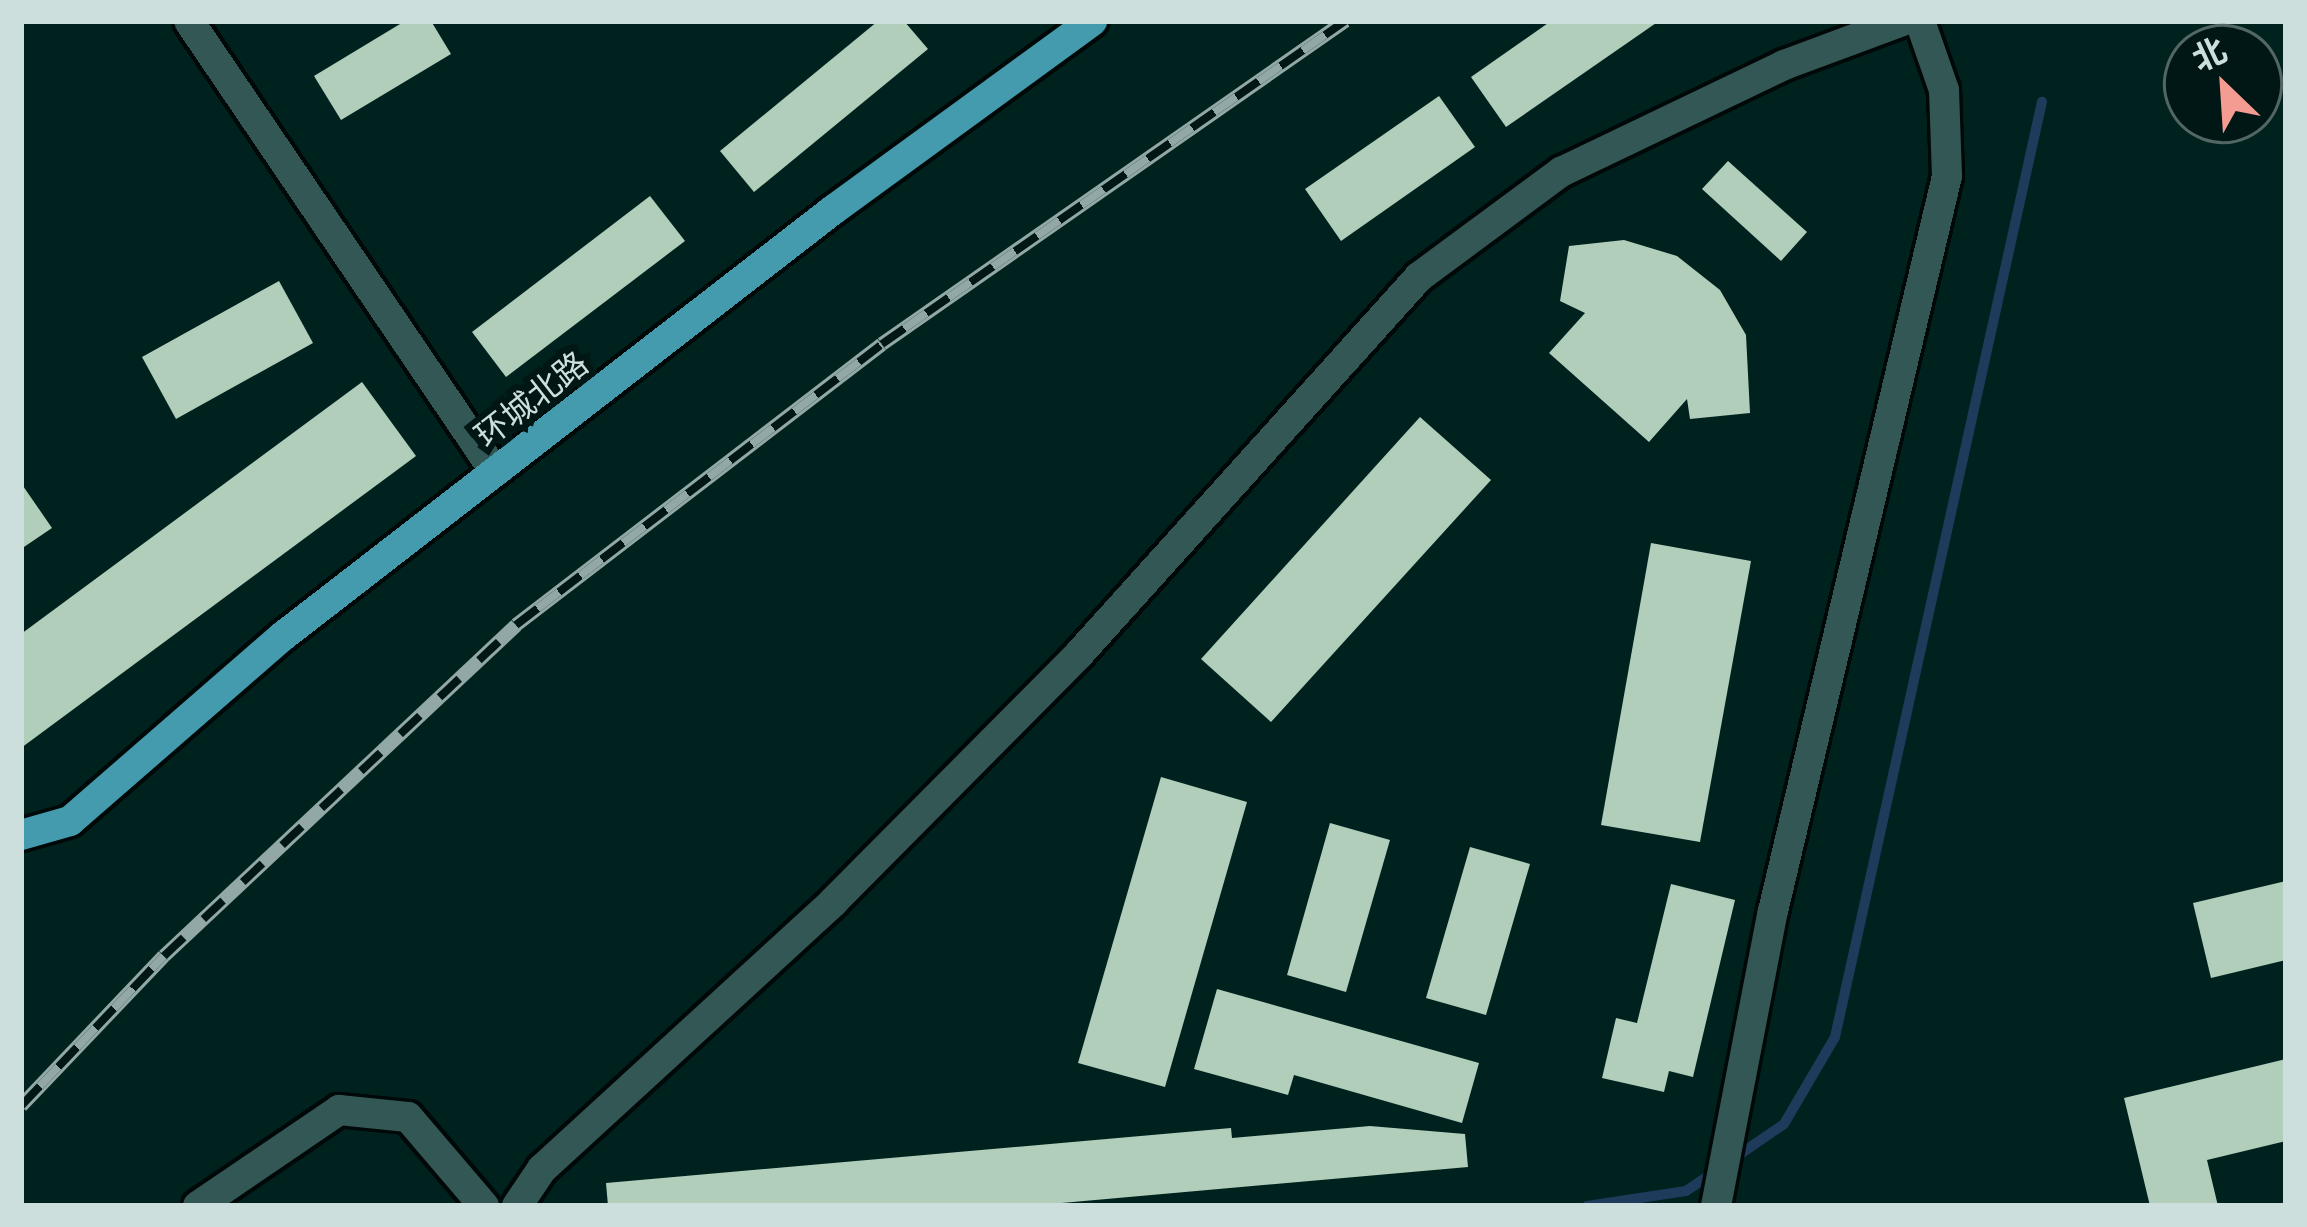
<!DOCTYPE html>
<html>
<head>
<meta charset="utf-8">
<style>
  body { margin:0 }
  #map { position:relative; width:2307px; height:1227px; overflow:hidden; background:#00221f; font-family:Manrope,"Noto Sans SC",sans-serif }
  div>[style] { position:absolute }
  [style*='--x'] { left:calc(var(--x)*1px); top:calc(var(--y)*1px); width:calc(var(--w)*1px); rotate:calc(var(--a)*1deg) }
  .stream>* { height:10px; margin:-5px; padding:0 5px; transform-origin:5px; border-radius:5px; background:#1e3b5c }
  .building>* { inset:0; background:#b0ceb9 }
  .roads { filter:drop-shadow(3px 0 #000908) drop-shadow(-3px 0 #000908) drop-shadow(0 3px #000908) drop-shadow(0 -3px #000908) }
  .minor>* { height:30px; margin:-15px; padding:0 15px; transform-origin:15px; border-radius:15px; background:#335754 }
  .major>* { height:30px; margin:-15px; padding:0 15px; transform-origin:15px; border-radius:15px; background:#449bae }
  .rail>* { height:14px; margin-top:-7px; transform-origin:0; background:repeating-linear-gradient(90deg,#001715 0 27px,#91a8a6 0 54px); box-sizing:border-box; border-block:3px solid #91a8a6 }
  span { translate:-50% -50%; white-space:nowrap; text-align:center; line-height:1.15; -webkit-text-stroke:12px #001715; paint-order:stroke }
  .street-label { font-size:33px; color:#ccdfdd }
  .frame { position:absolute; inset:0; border:24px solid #ccdfdd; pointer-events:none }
  .north { position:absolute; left:2163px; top:24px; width:120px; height:120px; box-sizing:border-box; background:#001715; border:3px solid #526765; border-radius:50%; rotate:335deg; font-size:33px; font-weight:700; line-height:48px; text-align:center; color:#ccdfdd }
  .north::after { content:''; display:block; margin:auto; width:42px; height:54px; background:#f59c92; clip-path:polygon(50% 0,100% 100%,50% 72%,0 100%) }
</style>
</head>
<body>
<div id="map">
  <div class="stream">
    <div style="--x:1730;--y:1161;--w:65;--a:-34.4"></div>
    <div style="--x:1784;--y:1124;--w:101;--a:-59.6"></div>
    <div style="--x:1835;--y:1037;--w:958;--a:-77.52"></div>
    <div style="--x:1587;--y:1206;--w:100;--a:-8.6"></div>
    <div style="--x:1686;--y:1191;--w:34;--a:-34"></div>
  </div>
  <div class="building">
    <div style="clip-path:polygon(405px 21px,431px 21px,451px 54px,341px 120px,314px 76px)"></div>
    <div style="clip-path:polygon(878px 21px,904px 21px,928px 49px,754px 192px,720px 151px)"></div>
    <div style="clip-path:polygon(1551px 21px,1659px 21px,1506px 127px,1471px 77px)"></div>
    <div style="clip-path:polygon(1439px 96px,1475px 147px,1341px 241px,1305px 189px)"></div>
    <div style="clip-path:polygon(1728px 161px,1807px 232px,1781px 261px,1702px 189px)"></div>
    <div style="clip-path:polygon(650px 196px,685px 241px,506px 377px,472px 332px)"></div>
    <div style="clip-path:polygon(1624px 240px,1677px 256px,1720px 290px,1746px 335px,1750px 413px,1690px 419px,1687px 399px,1649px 442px,1549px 353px,1585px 313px,1560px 301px,1569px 246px)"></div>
    <div style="clip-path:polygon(279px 281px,313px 343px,176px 419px,142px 357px)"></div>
    <div style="clip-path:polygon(362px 382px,416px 456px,21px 748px,21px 634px)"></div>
    <div style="clip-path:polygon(1420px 417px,1491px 480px,1271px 722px,1201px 659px)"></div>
    <div style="clip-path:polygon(21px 483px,52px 528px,21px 549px)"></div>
    <div style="clip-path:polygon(1651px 543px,1751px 561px,1700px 842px,1601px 825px)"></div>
    <div style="clip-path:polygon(1161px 777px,1247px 802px,1165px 1087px,1078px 1063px)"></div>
    <div style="clip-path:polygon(1330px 823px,1390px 840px,1346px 992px,1287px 975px)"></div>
    <div style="clip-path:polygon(1470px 847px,1530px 864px,1486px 1015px,1426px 998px)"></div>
    <div style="clip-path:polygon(2286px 881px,2286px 960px,2211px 978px,2193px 903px)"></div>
    <div style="clip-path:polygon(1671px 884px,1735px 900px,1693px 1077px,1669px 1071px,1664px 1092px,1602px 1078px,1616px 1018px,1637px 1023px)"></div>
    <div style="clip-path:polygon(1217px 989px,1479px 1063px,1462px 1123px,1294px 1075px,1288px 1095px,1194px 1069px)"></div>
    <div style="clip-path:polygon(2286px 1059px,2286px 1141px,2207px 1160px,2218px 1206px,2150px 1206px,2124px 1098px)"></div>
    <div style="clip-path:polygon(1370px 1126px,1465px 1134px,1468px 1167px,1028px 1206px,608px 1206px,606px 1183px,1231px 1128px,1232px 1138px)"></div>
  </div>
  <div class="roads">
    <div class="minor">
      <div style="--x:189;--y:21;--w:545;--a:55.84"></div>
      <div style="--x:198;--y:1206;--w:171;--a:-34.2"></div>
      <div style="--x:339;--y:1110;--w:69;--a:5.8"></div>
      <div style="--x:408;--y:1117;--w:117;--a:49.5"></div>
      <div style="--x:517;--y:1206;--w:45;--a:-56"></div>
      <div style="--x:542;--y:1169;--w:396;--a:-42.5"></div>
      <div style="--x:834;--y:901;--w:349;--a:-45.2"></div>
      <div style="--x:1080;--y:653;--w:506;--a:-47.96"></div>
      <div style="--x:1419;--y:277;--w:177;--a:-36.5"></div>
      <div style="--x:1561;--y:172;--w:247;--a:-25.6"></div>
      <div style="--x:1784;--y:65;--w:126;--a:-20.4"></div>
      <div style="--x:1716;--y:1206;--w:300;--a:-79.1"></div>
      <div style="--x:1773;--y:911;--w:755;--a:-76.68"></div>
      <div style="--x:1947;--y:176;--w:86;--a:-92"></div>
      <div style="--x:1944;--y:90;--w:73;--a:-109.2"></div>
    </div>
    <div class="major">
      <div style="--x:21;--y:835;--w:51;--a:-15.9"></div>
      <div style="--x:70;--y:821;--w:282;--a:-41"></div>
      <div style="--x:283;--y:636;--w:696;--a:-37.76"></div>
      <div style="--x:833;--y:210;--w:321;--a:-36.1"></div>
    </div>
  </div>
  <div class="rail">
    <div style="--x:21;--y:1106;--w:207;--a:-46.4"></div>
    <div style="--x:164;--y:956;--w:483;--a:-43.2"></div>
    <div style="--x:516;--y:625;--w:461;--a:-37.5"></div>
    <div style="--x:882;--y:344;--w:565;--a:-34.9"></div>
  </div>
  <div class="street-label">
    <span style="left:531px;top:399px;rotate:-38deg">环城北路</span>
  </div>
  <div class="frame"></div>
  <div class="north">北</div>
</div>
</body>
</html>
